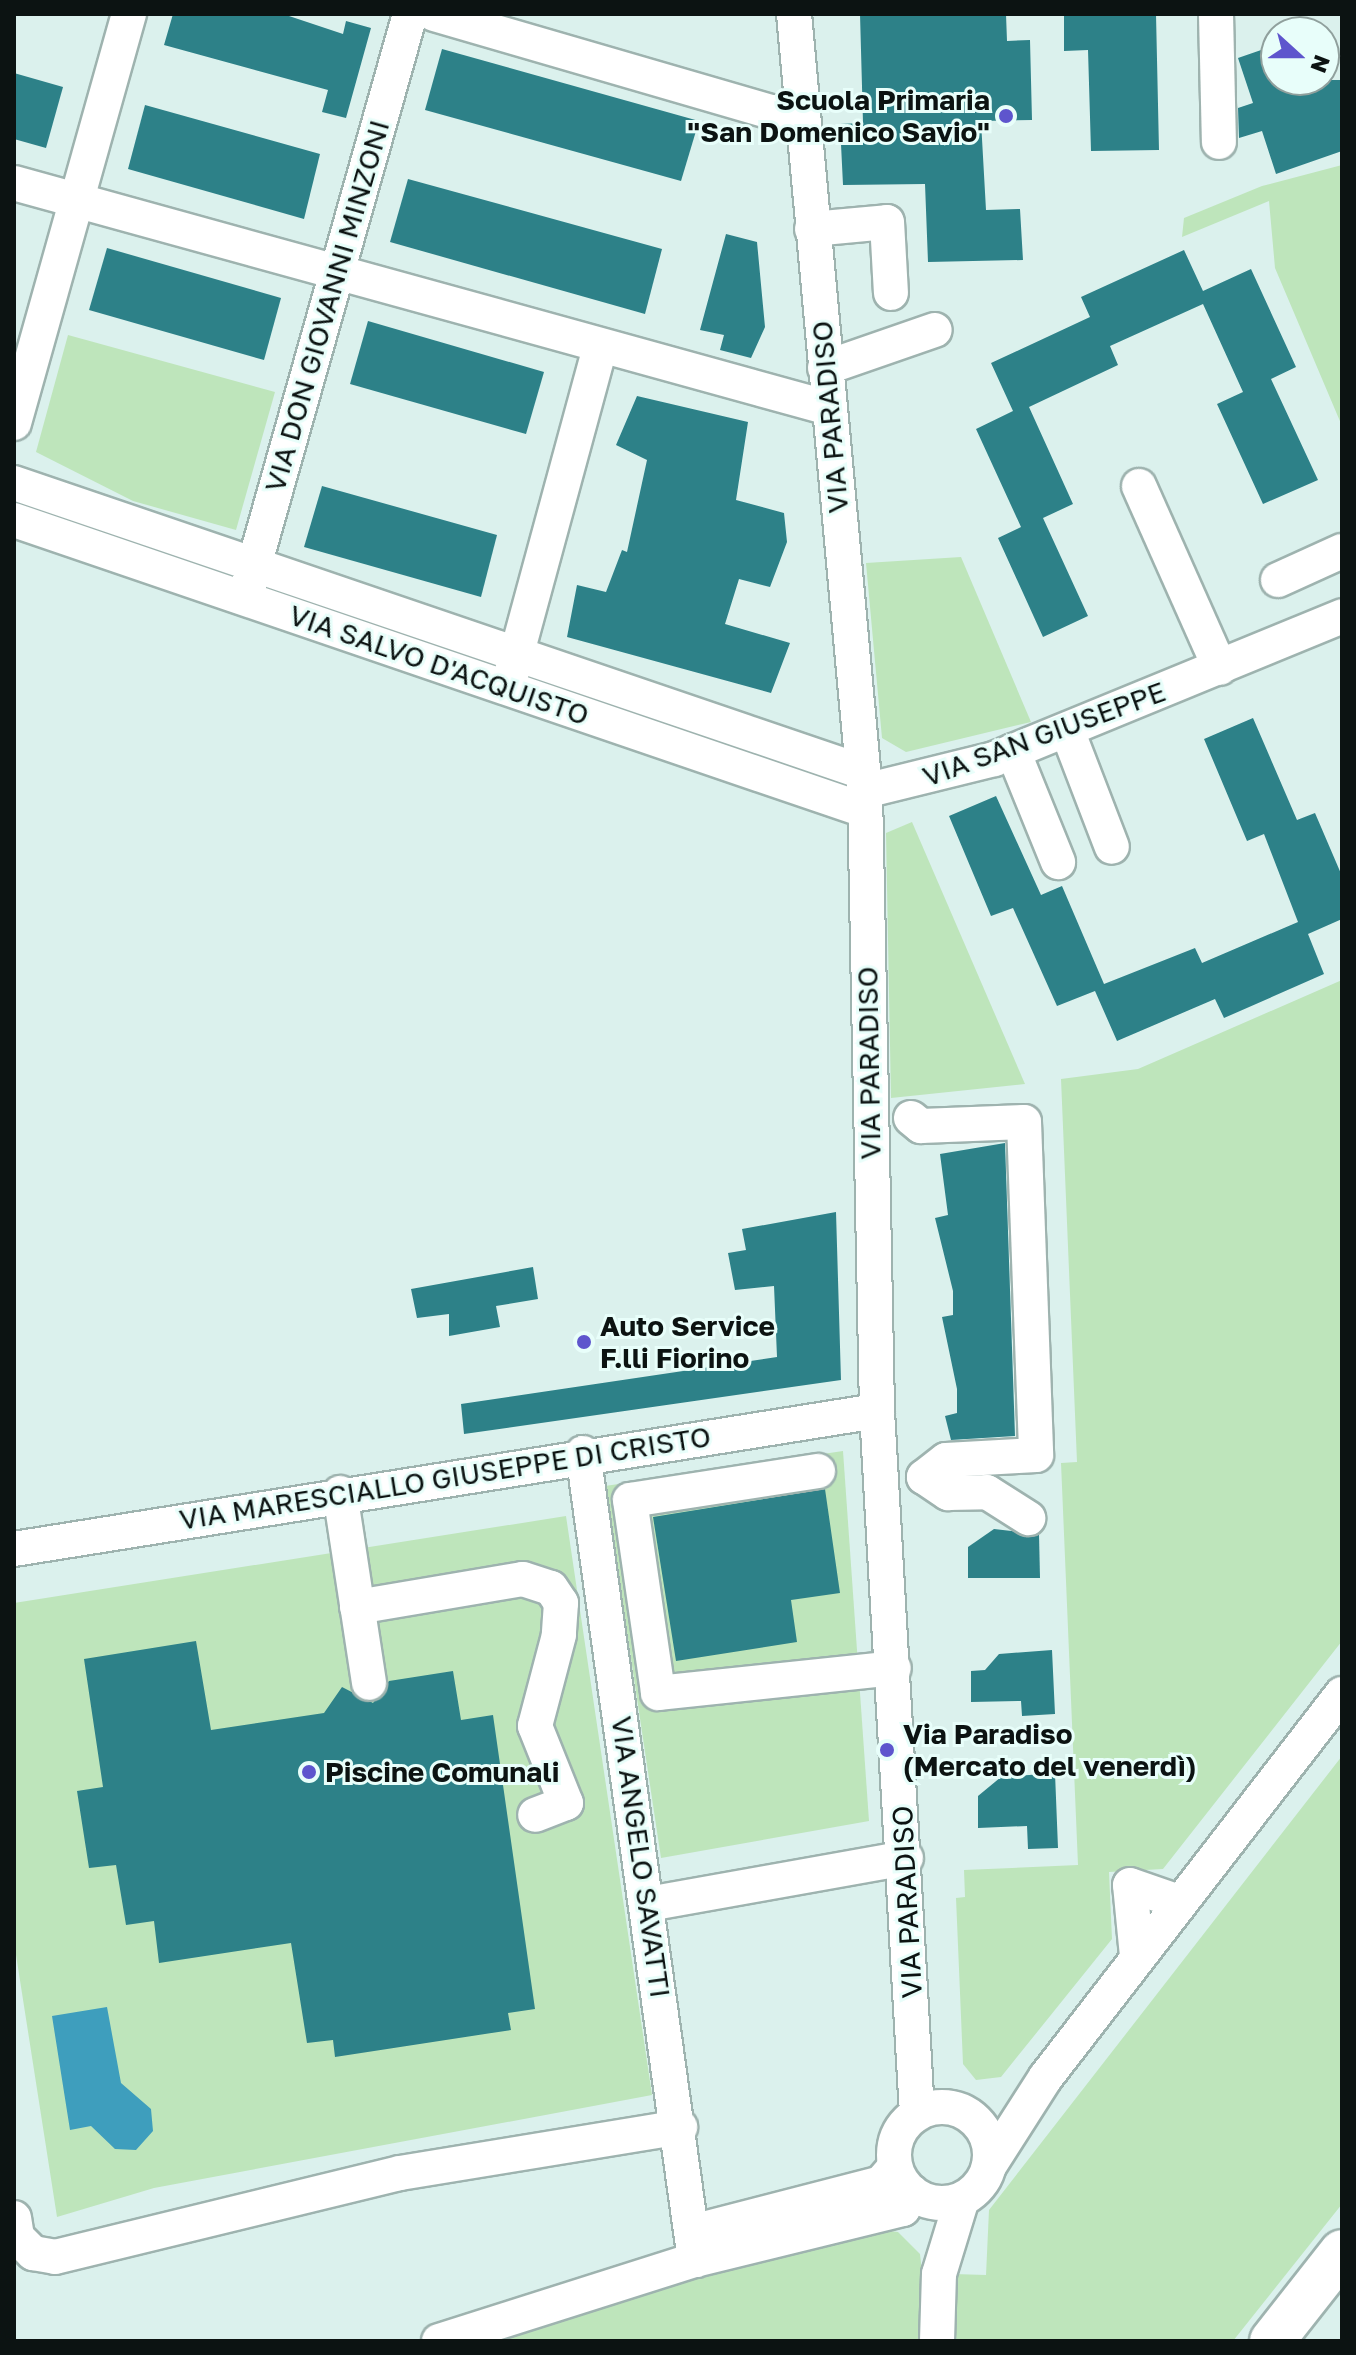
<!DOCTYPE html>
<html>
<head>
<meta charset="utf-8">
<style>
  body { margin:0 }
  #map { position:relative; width:1356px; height:2355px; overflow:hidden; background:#dbf1ed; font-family:"Golos Text",sans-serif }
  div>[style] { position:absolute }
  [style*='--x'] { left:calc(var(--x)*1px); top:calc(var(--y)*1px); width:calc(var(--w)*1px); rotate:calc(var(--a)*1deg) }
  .green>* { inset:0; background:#bee5bb }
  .water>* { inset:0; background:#3e9ebd }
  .building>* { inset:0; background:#2d8188 }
  .roads { filter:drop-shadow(2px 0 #9eb3af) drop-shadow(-2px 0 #9eb3af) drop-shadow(0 2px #9eb3af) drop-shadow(0 -2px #9eb3af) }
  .minor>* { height:34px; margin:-17px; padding:0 17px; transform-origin:17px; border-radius:17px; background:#fff }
  .minor>.ring { margin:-17px; padding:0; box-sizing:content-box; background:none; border:34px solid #fff; border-radius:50% }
  .highway>* { height:44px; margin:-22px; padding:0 22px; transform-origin:22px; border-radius:22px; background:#fff }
  .dots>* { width:22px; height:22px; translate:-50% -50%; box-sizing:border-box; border:4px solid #e8fefa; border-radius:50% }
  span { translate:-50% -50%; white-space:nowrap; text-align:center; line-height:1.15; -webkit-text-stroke:6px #e8fefa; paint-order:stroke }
  .poi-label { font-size:28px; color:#0c1312; font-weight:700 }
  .right { translate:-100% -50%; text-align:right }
  .left { translate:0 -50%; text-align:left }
  .street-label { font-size:28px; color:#0c1312 }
  .frame { position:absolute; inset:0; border:16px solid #0c1312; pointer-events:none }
  .north { position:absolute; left:1260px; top:16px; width:80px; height:80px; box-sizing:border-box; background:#e8fefa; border:2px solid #90a09d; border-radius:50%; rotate:111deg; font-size:22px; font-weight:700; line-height:32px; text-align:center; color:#0c1312 }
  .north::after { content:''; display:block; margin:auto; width:28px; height:36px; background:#5e55cd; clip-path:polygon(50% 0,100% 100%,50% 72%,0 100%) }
</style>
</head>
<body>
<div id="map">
  <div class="green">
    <div style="clip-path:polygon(1342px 165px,1342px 426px,1275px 268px,1269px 201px,1182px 237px,1184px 218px,1262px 186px)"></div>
    <div style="clip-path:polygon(68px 335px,275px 392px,236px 530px,133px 501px,36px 452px)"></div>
    <div style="clip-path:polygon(961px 557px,1031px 722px,906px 752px,882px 738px,866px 563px)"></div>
    <div style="clip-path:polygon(912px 822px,1025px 1084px,891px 1098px,886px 833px)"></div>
    <div style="clip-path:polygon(1342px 980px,1342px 1641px,1163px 1869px,1109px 1872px,1112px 1939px,1001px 2077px,976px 2080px,963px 2064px,956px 1898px,965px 1897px,964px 1870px,1078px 1865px,1061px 1463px,1077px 1462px,1061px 1079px,1138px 1069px)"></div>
    <div style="clip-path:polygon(843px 1451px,869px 1821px,661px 1858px,605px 1486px)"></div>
    <div style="clip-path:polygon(566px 1516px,652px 2095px,154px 2188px,57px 2217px,14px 1942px,14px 1603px)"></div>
    <div style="clip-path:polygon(1342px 1756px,1342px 2204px,1233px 2341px,949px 2341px,953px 2274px,986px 2275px,989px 2210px)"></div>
    <div style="clip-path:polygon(859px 2227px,898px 2232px,920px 2254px,922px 2272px,929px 2274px,925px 2341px,475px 2341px)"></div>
  </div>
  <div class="water">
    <div style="clip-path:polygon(107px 2007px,121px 2083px,151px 2109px,153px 2131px,136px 2150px,115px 2149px,91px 2126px,70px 2130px,52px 2016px)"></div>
  </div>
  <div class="building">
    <div style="clip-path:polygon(173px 14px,283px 14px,343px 34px,346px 21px,371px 28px,346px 118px,322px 112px,328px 90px,164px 45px)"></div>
    <div style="clip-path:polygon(860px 14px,1006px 14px,1007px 41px,1030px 40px,1032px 120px,981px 121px,986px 210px,1020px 209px,1023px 260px,928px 262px,925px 184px,843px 185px,840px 124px,863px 123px)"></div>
    <div style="clip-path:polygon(1064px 14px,1156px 14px,1159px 150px,1091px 151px,1088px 50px,1064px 51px)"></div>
    <div style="clip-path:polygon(1276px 45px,1276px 80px,1342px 80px,1342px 151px,1276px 174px,1262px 131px,1239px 138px,1238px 108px,1253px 103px,1238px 58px)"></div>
    <div style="clip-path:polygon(442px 49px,699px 121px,681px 181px,425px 110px)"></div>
    <div style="clip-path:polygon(14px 73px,63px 87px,46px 148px,14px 139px)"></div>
    <div style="clip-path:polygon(145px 105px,320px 154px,304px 219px,128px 169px)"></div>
    <div style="clip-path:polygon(408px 179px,662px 249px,645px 314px,390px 242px)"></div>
    <div style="clip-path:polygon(726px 234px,757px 242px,765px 327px,751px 358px,720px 350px,724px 335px,700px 330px)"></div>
    <div style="clip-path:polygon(107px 248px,281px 298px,264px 360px,89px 310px)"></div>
    <div style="clip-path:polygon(1184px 250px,1203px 291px,1251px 269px,1296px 367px,1271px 379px,1318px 480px,1263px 504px,1217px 404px,1243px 392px,1203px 304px,1110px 346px,1118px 365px,1029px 407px,1073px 504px,1043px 518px,1088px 616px,1043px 637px,998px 538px,1021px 527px,976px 429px,1013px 411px,991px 363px,1090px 317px,1081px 297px)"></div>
    <div style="clip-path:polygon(368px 321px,544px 372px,526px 434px,350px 384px)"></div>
    <div style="clip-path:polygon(637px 396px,748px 422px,736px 500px,784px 513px,787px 542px,770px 587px,739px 579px,725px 624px,790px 643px,771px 693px,567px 637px,577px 585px,606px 592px,622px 550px,627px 552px,647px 460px,616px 445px)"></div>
    <div style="clip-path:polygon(322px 486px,497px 535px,481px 597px,304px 547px)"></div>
    <div style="clip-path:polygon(1253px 718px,1297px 820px,1315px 813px,1342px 876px,1342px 919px,1308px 934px,1324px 974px,1224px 1018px,1215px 999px,1117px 1041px,1095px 991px,1057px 1006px,1013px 908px,991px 916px,949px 816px,996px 796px,1041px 895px,1062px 886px,1104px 984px,1195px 948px,1202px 963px,1298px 922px,1264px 834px,1247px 841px,1204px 739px)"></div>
    <div style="clip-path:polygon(1005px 1143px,1015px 1436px,951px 1440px,945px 1416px,957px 1413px,957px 1389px,942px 1317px,953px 1315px,953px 1291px,935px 1218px,948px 1215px,940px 1154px)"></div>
    <div style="clip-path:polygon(836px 1212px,841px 1380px,464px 1434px,461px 1404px,777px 1357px,774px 1286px,735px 1290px,728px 1253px,746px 1250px,742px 1229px)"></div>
    <div style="clip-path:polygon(533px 1267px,538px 1299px,496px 1306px,500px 1327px,449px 1336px,449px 1314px,417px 1318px,411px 1289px)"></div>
    <div style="clip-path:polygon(825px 1489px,840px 1593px,791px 1600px,797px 1642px,676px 1661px,653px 1517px)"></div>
    <div style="clip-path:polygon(994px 1529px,1039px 1534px,1040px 1578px,968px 1578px,968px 1547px)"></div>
    <div style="clip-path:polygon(196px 1641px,211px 1730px,324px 1713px,342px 1687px,373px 1703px,389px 1681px,453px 1671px,461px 1720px,493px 1715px,535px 2009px,508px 2013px,511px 2030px,335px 2057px,333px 2040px,307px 2043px,291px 1943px,159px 1963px,154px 1921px,126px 1925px,116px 1865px,89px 1868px,77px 1791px,103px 1787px,84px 1659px)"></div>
    <div style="clip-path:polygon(1052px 1650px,1055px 1714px,1022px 1716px,1021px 1701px,971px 1702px,971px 1671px,985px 1670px,999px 1654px)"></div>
    <div style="clip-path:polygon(1055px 1773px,1058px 1848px,1028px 1849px,1027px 1826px,978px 1828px,978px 1796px,1001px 1777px)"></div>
  </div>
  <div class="roads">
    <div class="minor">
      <div style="--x:434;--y:14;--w:352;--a:16.2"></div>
      <div style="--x:772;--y:112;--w:30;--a:4"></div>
      <div style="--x:794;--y:14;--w:780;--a:84.78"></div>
      <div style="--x:865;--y:791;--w:620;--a:88.89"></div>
      <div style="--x:877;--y:1411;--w:704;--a:86.74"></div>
      <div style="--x:1216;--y:14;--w:128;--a:88.7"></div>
      <div style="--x:14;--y:183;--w:845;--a:15.43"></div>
      <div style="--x:812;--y:229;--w:75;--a:-5.3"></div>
      <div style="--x:887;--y:222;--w:71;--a:86.8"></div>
      <div style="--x:825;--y:368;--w:116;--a:-19.1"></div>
      <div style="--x:14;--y:423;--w:425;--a:-74.3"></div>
      <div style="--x:14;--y:483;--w:897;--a:18.8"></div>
      <div style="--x:1139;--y:486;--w:199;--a:66"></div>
      <div style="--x:14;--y:520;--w:898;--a:18.84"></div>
      <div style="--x:1278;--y:580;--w:70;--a:-24.4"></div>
      <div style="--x:248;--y:587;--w:595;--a:-74.21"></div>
      <div style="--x:511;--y:675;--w:340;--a:-74.8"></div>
      <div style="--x:1067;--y:730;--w:125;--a:69"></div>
      <div style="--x:1013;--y:751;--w:120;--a:67.9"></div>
      <div style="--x:865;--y:791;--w:133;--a:-13.9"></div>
      <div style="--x:994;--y:759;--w:376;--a:-22.3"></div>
      <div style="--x:911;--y:1118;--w:13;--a:39"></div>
      <div style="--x:921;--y:1126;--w:103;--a:-2.2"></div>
      <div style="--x:1024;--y:1122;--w:333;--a:87.9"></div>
      <div style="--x:1036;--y:1455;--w:90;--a:176.8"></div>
      <div style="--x:946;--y:1460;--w:28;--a:142"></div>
      <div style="--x:924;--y:1477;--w:29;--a:34"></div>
      <div style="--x:948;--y:1493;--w:39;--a:-1"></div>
      <div style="--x:987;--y:1492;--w:49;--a:32.4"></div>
      <div style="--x:583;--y:1453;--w:815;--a:82.1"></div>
      <div style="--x:818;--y:1471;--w:190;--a:171.2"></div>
      <div style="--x:630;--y:1500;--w:195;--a:81.7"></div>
      <div style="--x:658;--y:1693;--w:237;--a:-6"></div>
      <div style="--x:340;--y:1493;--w:192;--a:81.3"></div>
      <div style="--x:14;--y:1549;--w:874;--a:-9.09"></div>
      <div style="--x:357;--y:1607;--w:168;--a:-9.6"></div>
      <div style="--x:523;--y:1579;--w:29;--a:18"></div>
      <div style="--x:551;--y:1588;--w:18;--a:56"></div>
      <div style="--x:561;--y:1603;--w:32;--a:94"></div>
      <div style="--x:559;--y:1635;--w:94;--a:104.8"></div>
      <div style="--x:535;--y:1726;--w:83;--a:68.1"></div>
      <div style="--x:566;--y:1803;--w:33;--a:159"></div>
      <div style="--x:648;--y:1904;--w:262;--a:-10.1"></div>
      <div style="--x:1137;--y:1956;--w:71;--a:-95.6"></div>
      <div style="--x:1130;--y:1885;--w:52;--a:19.1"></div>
      <div class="ring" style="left:894px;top:2107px;width:62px;height:62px"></div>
      <div style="--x:989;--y:2166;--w:106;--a:-57.4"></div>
      <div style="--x:1046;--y:2077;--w:484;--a:-52.3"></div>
      <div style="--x:14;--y:2218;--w:19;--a:81"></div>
      <div style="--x:17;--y:2237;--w:23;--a:45"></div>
      <div style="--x:33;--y:2253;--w:22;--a:10"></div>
      <div style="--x:55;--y:2257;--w:355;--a:-13.7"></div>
      <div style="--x:400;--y:2173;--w:284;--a:-9.3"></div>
      <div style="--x:692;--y:2232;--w:195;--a:-14.5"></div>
      <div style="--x:881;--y:2183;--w:21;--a:-49"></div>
      <div style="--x:439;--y:2341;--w:269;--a:-17.6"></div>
      <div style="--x:695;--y:2260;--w:214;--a:-13.8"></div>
      <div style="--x:903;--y:2209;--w:19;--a:-62"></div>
      <div style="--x:937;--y:2341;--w:67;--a:-88.3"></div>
      <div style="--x:939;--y:2274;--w:78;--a:-73"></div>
    </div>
    <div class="highway">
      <div style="--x:1272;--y:2341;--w:113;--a:-51.8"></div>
    </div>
  </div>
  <div class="dots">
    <div style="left:1006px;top:116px;background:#5e55cd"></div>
    <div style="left:584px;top:1342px;background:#5e55cd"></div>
    <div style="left:887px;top:1750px;background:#5e55cd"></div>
    <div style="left:309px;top:1772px;background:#5e55cd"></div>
  </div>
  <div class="poi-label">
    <span class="right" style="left:990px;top:116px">Scuola Primaria<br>"San Domenico Savio"</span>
    <span class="left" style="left:600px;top:1342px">Auto Service<br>F.lli Fiorino</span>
    <span class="left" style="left:903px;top:1750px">Via Paradiso<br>(Mercato del venerdì)</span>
    <span class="left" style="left:325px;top:1772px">Piscine Comunali</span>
  </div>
  <div class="street-label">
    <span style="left:327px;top:306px;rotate:-74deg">VIA DON GIOVANNI MINZONI</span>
    <span style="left:830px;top:417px;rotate:-95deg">VIA PARADISO</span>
    <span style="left:439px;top:665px;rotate:19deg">VIA SALVO D'ACQUISTO</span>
    <span style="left:1044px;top:734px;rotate:-20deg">VIA SAN GIUSEPPE</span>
    <span style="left:869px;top:1063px;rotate:-91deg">VIA PARADISO</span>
    <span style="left:445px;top:1478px;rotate:-9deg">VIA MARESCIALLO GIUSEPPE DI CRISTO</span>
    <span style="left:641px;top:1857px;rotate:82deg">VIA ANGELO SAVATTI</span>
    <span style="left:907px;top:1902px;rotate:-93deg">VIA PARADISO</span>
  </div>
  <div class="frame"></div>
  <div class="north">N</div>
</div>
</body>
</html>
